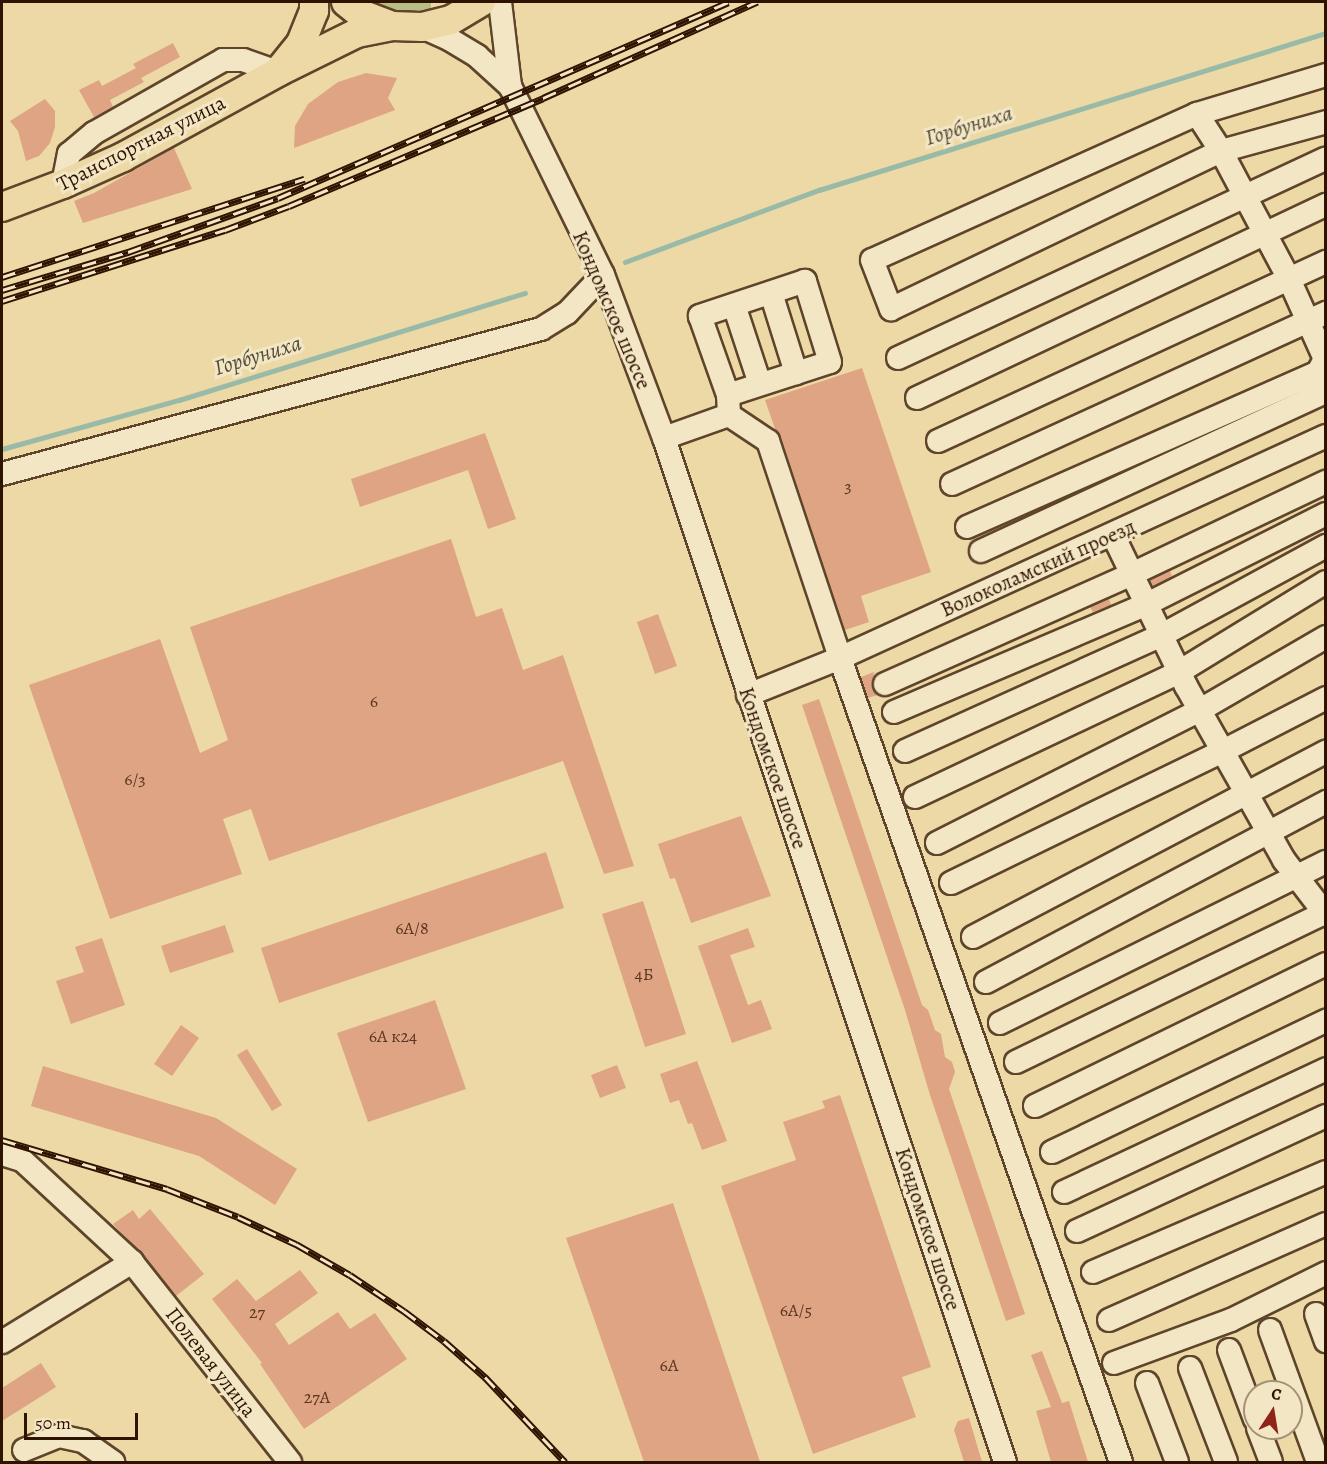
<!DOCTYPE html>
<html>
<head>
<meta charset="utf-8">
<style>
  body { margin:0 }
  #map { position:relative; width:1327px; height:1464px; overflow:hidden; background:#ecd9a6; font-family:Alegreya,serif }
  div>[style] { position:absolute }
  [style*='--x'] { left:calc(var(--x)*1px); top:calc(var(--y)*1px); width:calc(var(--w)*1px); rotate:calc(var(--a)*1deg) }
  .green>* { inset:0; background:#babe84 }
  .stream>* { height:4.5px; margin:-2.25px; padding:0 2.25px; transform-origin:2.25px; border-radius:2.25px; background:#99baa7 }
  .building>* { inset:0; background:#dfa483 }
  .roads { filter:drop-shadow(2px 0 #5e442a) drop-shadow(-2px 0 #5e442a) drop-shadow(0 2px #5e442a) drop-shadow(0 -2px #5e442a) }
  .minor>* { height:22px; margin:-11px; padding:0 11px; transform-origin:11px; border-radius:11px; background:#f3e6c5 }
  .major>* { height:28px; margin:-14px; padding:0 14px; transform-origin:14px; border-radius:14px; background:#ecd9a6 }
  .rail>* { height:7px; margin-top:-3.5px; transform-origin:0; background:repeating-linear-gradient(90deg,#f3e6c5 0 14px,#2e1301 0 28px); box-sizing:border-box; border-block:2px solid #2e1301 }
  span { translate:-50% -50%; white-space:nowrap; text-align:center; line-height:1.15; -webkit-text-stroke:6px #f3e6c5; paint-order:stroke }
  .number-label { font-size:18px; color:#5a3722 }
  .number-label span { -webkit-text-stroke-width:0 }
  .street-label { font-size:21px; color:#2e1301 }
  .water-label { font-size:22px; color:#534d3b; font-style:italic }
  .frame { position:absolute; inset:0; border:3px solid #2e1301; pointer-events:none }
  .north { position:absolute; left:1243px; top:1380px; width:60px; height:60px; box-sizing:border-box; background:#f3e6c5; border:2px solid #a49277; border-radius:50%; rotate:12deg; font-size:16px; font-weight:700; line-height:24px; text-align:center; color:#2e1301 }
  .north::after { content:''; display:block; margin:auto; width:21px; height:27px; background:#8f2418; clip-path:polygon(50% 0,100% 100%,50% 72%,0 100%) }
  .scale { position:absolute; left:24px; top:1413px; width:114px; height:27px; box-sizing:border-box; border:3px solid #2e1301; border-top:0; padding-left:8px; font-size:18px; line-height:21px; white-space:nowrap; color:#2e1301; -webkit-text-stroke:4px #f3e6c5; paint-order:stroke }
</style>
</head>
<body>
<div id="map">
  <div class="green">
    <div style="clip-path:polygon(360px 2px,431px 2px,431px 9px,399px 12px,364px 5px)"></div>
  </div>
  <div class="stream">
    <div style="--x:625;--y:262;--w:207;--a:-20.4"></div>
    <div style="--x:819;--y:190;--w:531;--a:-17.21"></div>
    <div style="--x:2;--y:449;--w:184;--a:-15.5"></div>
    <div style="--x:179;--y:400;--w:362;--a:-17.2"></div>
  </div>
  <div class="building">
    <div style="clip-path:polygon(173px 43px,180px 57px,141px 78px,144px 82px,110px 100px,113px 107px,94px 117px,79px 90px,99px 80px,102px 86px,136px 68px,133px 64px)"></div>
    <div style="clip-path:polygon(366px 73px,397px 78px,388px 98px,395px 110px,294px 148px,295px 126px,308px 104px,338px 82px)"></div>
    <div style="clip-path:polygon(45px 99px,55px 111px,55px 127px,50px 143px,39px 156px,26px 161px,18px 131px,10px 121px)"></div>
    <div style="clip-path:polygon(174px 148px,192px 189px,83px 223px,74px 201px,94px 193px)"></div>
    <div style="clip-path:polygon(862px 368px,931px 572px,861px 596px,869px 622px,845px 630px,781px 437px,775px 429px,765px 400px)"></div>
    <div style="clip-path:polygon(485px 433px,516px 519px,488px 529px,468px 470px,360px 507px,351px 479px)"></div>
    <div style="clip-path:polygon(451px 539px,476px 617px,502px 608px,523px 670px,563px 655px,634px 866px,604px 874px,563px 761px,269px 861px,251px 809px,223px 819px,242px 874px,110px 919px,29px 685px,160px 639px,200px 753px,228px 740px,190px 627px)"></div>
    <div style="clip-path:polygon(1170px 571px,1172px 576px,1153px 586px,1150px 580px)"></div>
    <div style="clip-path:polygon(1109px 599px,1111px 605px,1093px 612px,1090px 607px)"></div>
    <div style="clip-path:polygon(658px 614px,677px 666px,655px 674px,637px 622px)"></div>
    <div style="clip-path:polygon(874px 672px,872px 683px,877px 695px,868px 698px,861px 677px)"></div>
    <div style="clip-path:polygon(819px 699px,922px 1005px,928px 1010px,935px 1030px,941px 1034px,945px 1057px,952px 1062px,955px 1072px,949px 1089px,1025px 1314px,1006px 1321px,930px 1095px,905px 1010px,802px 705px)"></div>
    <div style="clip-path:polygon(741px 816px,771px 896px,691px 923px,675px 878px,670px 879px,658px 844px)"></div>
    <div style="clip-path:polygon(546px 852px,564px 908px,279px 1003px,261px 948px)"></div>
    <div style="clip-path:polygon(643px 901px,686px 1034px,645px 1047px,602px 914px)"></div>
    <div style="clip-path:polygon(225px 925px,234px 952px,170px 973px,161px 946px)"></div>
    <div style="clip-path:polygon(748px 928px,755px 947px,730px 955px,748px 1005px,761px 1000px,772px 1029px,732px 1043px,698px 946px)"></div>
    <div style="clip-path:polygon(102px 938px,125px 1005px,71px 1024px,56px 981px,84px 972px,75px 947px)"></div>
    <div style="clip-path:polygon(435px 1000px,466px 1089px,368px 1122px,337px 1033px)"></div>
    <div style="clip-path:polygon(181px 1025px,199px 1038px,172px 1076px,154px 1064px)"></div>
    <div style="clip-path:polygon(247px 1049px,282px 1105px,272px 1111px,237px 1055px)"></div>
    <div style="clip-path:polygon(697px 1061px,727px 1141px,702px 1150px,692px 1123px,688px 1124px,679px 1100px,670px 1103px,660px 1074px)"></div>
    <div style="clip-path:polygon(617px 1065px,626px 1088px,600px 1098px,591px 1075px)"></div>
    <div style="clip-path:polygon(43px 1066px,216px 1118px,297px 1169px,275px 1205px,199px 1156px,31px 1106px)"></div>
    <div style="clip-path:polygon(840px 1095px,931px 1367px,902px 1377px,916px 1417px,813px 1454px,721px 1186px,796px 1160px,783px 1122px,825px 1108px,822px 1101px)"></div>
    <div style="clip-path:polygon(673px 1203px,681px 1227px,760px 1462px,644px 1462px,566px 1238px)"></div>
    <div style="clip-path:polygon(150px 1209px,204px 1274px,176px 1296px,142px 1254px,113px 1224px,133px 1210px,139px 1219px)"></div>
    <div style="clip-path:polygon(300px 1270px,318px 1293px,275px 1324px,289px 1345px,338px 1312px,350px 1329px,375px 1313px,407px 1359px,304px 1429px,260px 1364px,262px 1363px,212px 1299px,237px 1279px,256px 1301px)"></div>
    <div style="clip-path:polygon(1042px 1351px,1062px 1403px,1069px 1401px,1088px 1462px,1051px 1462px,1036px 1411px,1051px 1407px,1031px 1355px)"></div>
    <div style="clip-path:polygon(41px 1363px,56px 1387px,2px 1421px,2px 1388px)"></div>
    <div style="clip-path:polygon(969px 1418px,982px 1462px,964px 1462px,954px 1430px,958px 1421px)"></div>
  </div>
  <div class="roads">
    <div class="minor">
      <div style="--x:500;--y:2;--w:85;--a:83.2"></div>
      <div style="--x:510;--y:86;--w:211;--a:63.8"></div>
      <div style="--x:603;--y:275;--w:174;--a:69.5"></div>
      <div style="--x:664;--y:438;--w:1079;--a:71.58"></div>
      <div style="--x:422;--y:27;--w:30;--a:24"></div>
      <div style="--x:449;--y:39;--w:33;--a:31"></div>
      <div style="--x:477;--y:56;--w:45;--a:42.3"></div>
      <div style="--x:1326;--y:75;--w:135;--a:163.2"></div>
      <div style="--x:1197;--y:114;--w:356;--a:155.8"></div>
      <div style="--x:872;--y:260;--w:53;--a:68.8"></div>
      <div style="--x:891;--y:309;--w:366;--a:-25.6"></div>
      <div style="--x:1221;--y:151;--w:109;--a:-15.4"></div>
      <div style="--x:1197;--y:114;--w:44;--a:57"></div>
      <div style="--x:1221;--y:151;--w:145;--a:62"></div>
      <div style="--x:1289;--y:279;--w:88;--a:65.8"></div>
      <div style="--x:1325;--y:359;--w:15;--a:118"></div>
      <div style="--x:1318;--y:372;--w:13;--a:72"></div>
      <div style="--x:63;--y:184;--w:31;--a:-79"></div>
      <div style="--x:69;--y:154;--w:33;--a:-40"></div>
      <div style="--x:94;--y:133;--w:148;--a:-29.5"></div>
      <div style="--x:223;--y:60;--w:20;--a:0"></div>
      <div style="--x:243;--y:60;--w:37;--a:19"></div>
      <div style="--x:771;--y:293;--w:84;--a:72.6"></div>
      <div style="--x:734;--y:305;--w:83;--a:71.8"></div>
      <div style="--x:898;--y:358;--w:472;--a:-25"></div>
      <div style="--x:728;--y:395;--w:107;--a:-17.9"></div>
      <div style="--x:830;--y:362;--w:85;--a:-107.2"></div>
      <div style="--x:805;--y:281;--w:111;--a:161.6"></div>
      <div style="--x:700;--y:316;--w:84;--a:70.5"></div>
      <div style="--x:728;--y:395;--w:20;--a:87"></div>
      <div style="--x:917;--y:398;--w:452;--a:-25.3"></div>
      <div style="--x:729;--y:415;--w:47;--a:33.7"></div>
      <div style="--x:768;--y:441;--w:229;--a:71.6"></div>
      <div style="--x:840;--y:658;--w:852;--a:70.74"></div>
      <div style="--x:664;--y:438;--w:69;--a:-19.5"></div>
      <div style="--x:938;--y:441;--w:427;--a:-24.8"></div>
      <div style="--x:2;--y:474;--w:558;--a:-15.06"></div>
      <div style="--x:541;--y:329;--w:31;--a:-32"></div>
      <div style="--x:567;--y:313;--w:52;--a:-46.5"></div>
      <div style="--x:952;--y:484;--w:411;--a:-24.6"></div>
      <div style="--x:967;--y:527;--w:384;--a:-23.8"></div>
      <div style="--x:1113;--y:535;--w:168;--a:64.2"></div>
      <div style="--x:1186;--y:686;--w:200;--a:60.6"></div>
      <div style="--x:1284;--y:860;--w:69;--a:52.6"></div>
      <div style="--x:981;--y:551;--w:379;--a:-24.8"></div>
      <div style="--x:885;--y:684;--w:270;--a:-24"></div>
      <div style="--x:1132;--y:574;--w:215;--a:-25.4"></div>
      <div style="--x:748;--y:695;--w:99;--a:-21.9"></div>
      <div style="--x:840;--y:658;--w:534;--a:-24.55"></div>
      <div style="--x:894;--y:712;--w:275;--a:-23.1"></div>
      <div style="--x:1147;--y:604;--w:200;--a:-26.7"></div>
      <div style="--x:905;--y:751;--w:282;--a:-24.3"></div>
      <div style="--x:1162;--y:635;--w:187;--a:-28.5"></div>
      <div style="--x:915;--y:797;--w:292;--a:-25.3"></div>
      <div style="--x:1179;--y:672;--w:172;--a:-31.5"></div>
      <div style="--x:937;--y:843;--w:295;--a:-26.8"></div>
      <div style="--x:1200;--y:710;--w:146;--a:-30.1"></div>
      <div style="--x:951;--y:883;--w:302;--a:-25.9"></div>
      <div style="--x:1223;--y:751;--w:116;--a:-27.2"></div>
      <div style="--x:973;--y:937;--w:399;--a:-27.7"></div>
      <div style="--x:986;--y:982;--w:385;--a:-27.9"></div>
      <div style="--x:1000;--y:1023;--w:364;--a:-26.3"></div>
      <div style="--x:1016;--y:1062;--w:344;--a:-25.8"></div>
      <div style="--x:1035;--y:1106;--w:324;--a:-26"></div>
      <div style="--x:1052;--y:1152;--w:304;--a:-25.6"></div>
      <div style="--x:2;--y:1154;--w:21;--a:17"></div>
      <div style="--x:22;--y:1160;--w:150;--a:42.8"></div>
      <div style="--x:132;--y:1262;--w:255;--a:51.7"></div>
      <div style="--x:1064;--y:1192;--w:289;--a:-25.1"></div>
      <div style="--x:1077;--y:1231;--w:274;--a:-24.8"></div>
      <div style="--x:1093;--y:1272;--w:254;--a:-23.2"></div>
      <div style="--x:1316;--y:1314;--w:29;--a:70"></div>
      <div style="--x:1109;--y:1320;--w:237;--a:-23.9"></div>
      <div style="--x:1270;--y:1330;--w:140;--a:70"></div>
      <div style="--x:2;--y:1342;--w:153;--a:-31.6"></div>
      <div style="--x:1229;--y:1350;--w:74;--a:69.4"></div>
      <div style="--x:1114;--y:1363;--w:125;--a:-20.2"></div>
      <div style="--x:1231;--y:1320;--w:106;--a:-26.3"></div>
      <div style="--x:1190;--y:1368;--w:101;--a:69"></div>
      <div style="--x:1147;--y:1383;--w:85;--a:69.2"></div>
      <div style="--x:1258;--y:1428;--w:36;--a:69"></div>
      <div style="--x:24;--y:1450;--w:38;--a:-22"></div>
      <div style="--x:59;--y:1436;--w:25;--a:12"></div>
      <div style="--x:83;--y:1441;--w:37;--a:35"></div>
    </div>
    <div class="major">
      <div style="--x:346;--y:2;--w:19;--a:39"></div>
      <div style="--x:361;--y:14;--w:33;--a:21"></div>
      <div style="--x:392;--y:26;--w:30;--a:2"></div>
      <div style="--x:422;--y:27;--w:30;--a:-14"></div>
      <div style="--x:451;--y:20;--w:35;--a:-31"></div>
      <div style="--x:281;--y:68;--w:32;--a:-51"></div>
      <div style="--x:301;--y:43;--w:35;--a:-68"></div>
      <div style="--x:314;--y:11;--w:9;--a:-90"></div>
      <div style="--x:2;--y:207;--w:65;--a:-20.7"></div>
      <div style="--x:63;--y:184;--w:66;--a:-24.2"></div>
      <div style="--x:123;--y:157;--w:177;--a:-28.7"></div>
      <div style="--x:278;--y:72;--w:88;--a:-26.3"></div>
      <div style="--x:357;--y:33;--w:36;--a:-11"></div>
    </div>
  </div>
  <div class="rail">
    <div style="--x:2;--y:277;--w:318;--a:-18"></div>
    <div style="--x:2;--y:290;--w:132;--a:-16.8"></div>
    <div style="--x:128;--y:252;--w:159;--a:-19.8"></div>
    <div style="--x:278;--y:198;--w:491;--a:-23.5"></div>
    <div style="--x:2;--y:301;--w:234;--a:-17.7"></div>
    <div style="--x:225;--y:230;--w:68;--a:-20.6"></div>
    <div style="--x:289;--y:206;--w:276;--a:-23"></div>
    <div style="--x:543;--y:98;--w:235;--a:-24.2"></div>
    <div style="--x:2;--y:1140;--w:172;--a:16.5"></div>
    <div style="--x:167;--y:1189;--w:76;--a:21.5"></div>
    <div style="--x:238;--y:1217;--w:64;--a:25"></div>
    <div style="--x:296;--y:1244;--w:62;--a:29.9"></div>
    <div style="--x:350;--y:1275;--w:65;--a:33.7"></div>
    <div style="--x:404;--y:1311;--w:50;--a:36.9"></div>
    <div style="--x:444;--y:1341;--w:55;--a:41.3"></div>
    <div style="--x:485;--y:1377;--w:117;--a:46.7"></div>
  </div>
  <div class="number-label">
    <span style="left:848px;top:486px">3</span>
    <span style="left:374px;top:701px">6</span>
    <span style="left:135px;top:779px">6/3</span>
    <span style="left:412px;top:928px">6А/8</span>
    <span style="left:644px;top:974px">4Б</span>
    <span style="left:393px;top:1036px">6А к24</span>
    <span style="left:796px;top:1310px">6А/5</span>
    <span style="left:257px;top:1312px">27</span>
    <span style="left:669px;top:1365px">6А</span>
    <span style="left:317px;top:1397px">27А</span>
  </div>
  <div class="street-label">
    <span style="left:141px;top:143px;rotate:-27deg">Транспортная улица</span>
    <span style="left:612px;top:310px;rotate:67deg">Кондомское шоссе</span>
    <span style="left:1038px;top:568px;rotate:-24deg">Волоколамский проезд</span>
    <span style="left:773px;top:768px;rotate:71deg">Кондомское шоссе</span>
    <span style="left:928px;top:1229px;rotate:72deg">Кондомское шоссе</span>
    <span style="left:211px;top:1362px;rotate:52deg">Полевая улица</span>
  </div>
  <div class="water-label">
    <span style="left:969px;top:126px;rotate:-17deg">Горбуниха</span>
    <span style="left:258px;top:356px;rotate:-17deg">Горбуниха</span>
  </div>
  <div class="frame"></div>
  <div class="north">С</div>
  <div class="scale">50 m</div>
</div>
</body>
</html>
